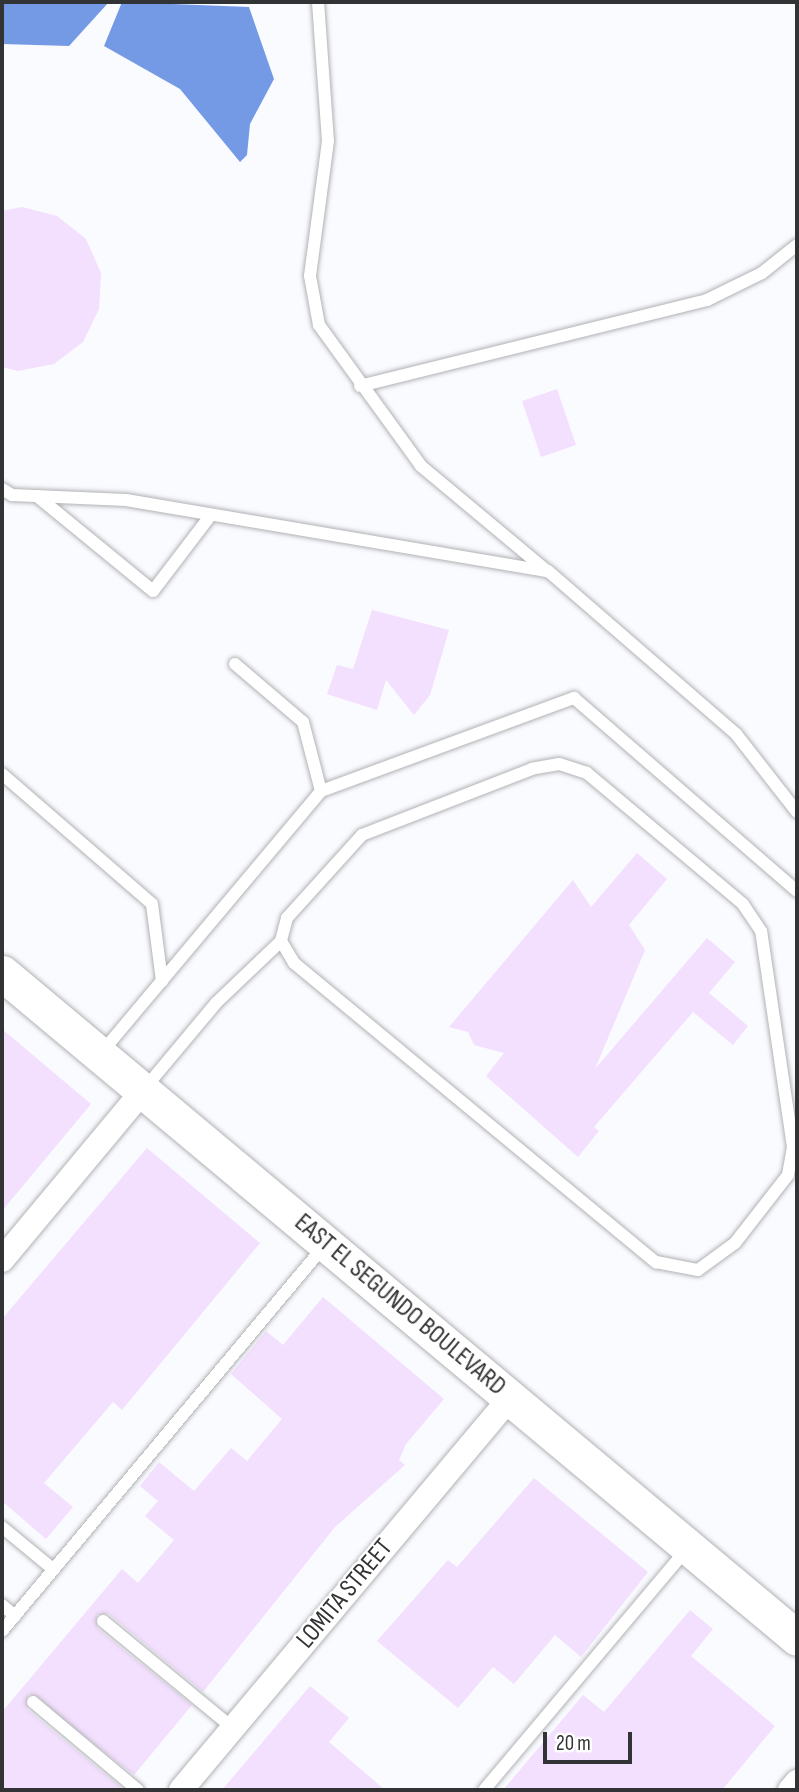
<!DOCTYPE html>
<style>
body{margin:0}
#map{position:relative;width:799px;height:1792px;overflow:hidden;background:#fafbff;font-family:"Sofia Sans Condensed",sans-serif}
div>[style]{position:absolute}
.water>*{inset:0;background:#759ae5}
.building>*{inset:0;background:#f3dffe}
.roads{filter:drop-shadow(0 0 2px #b1b2b5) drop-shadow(0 0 2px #b1b2b5)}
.service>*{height:12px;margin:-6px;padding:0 6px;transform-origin:6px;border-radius:6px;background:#fff}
.minor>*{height:24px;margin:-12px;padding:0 12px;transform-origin:12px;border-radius:12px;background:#fff}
.secondary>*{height:35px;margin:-17.5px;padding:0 17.5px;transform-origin:17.5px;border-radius:17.5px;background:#fff}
span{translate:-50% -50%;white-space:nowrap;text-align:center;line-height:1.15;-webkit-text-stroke:5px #fff;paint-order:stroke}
.street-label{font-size:26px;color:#323334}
.frame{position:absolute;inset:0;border:4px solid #323334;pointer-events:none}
.scale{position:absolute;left:543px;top:1732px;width:89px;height:32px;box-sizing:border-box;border:4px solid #323334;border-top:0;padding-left:9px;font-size:21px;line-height:24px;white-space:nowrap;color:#323334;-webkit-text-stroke:5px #fff;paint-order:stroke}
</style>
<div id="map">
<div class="water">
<i style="clip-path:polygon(2px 2px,109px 2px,69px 46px,2px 44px)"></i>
<i style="clip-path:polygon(122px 2px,249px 7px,274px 79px,250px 124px,247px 155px,240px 162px,180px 89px,104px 46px)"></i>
</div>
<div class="building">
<i style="clip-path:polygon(22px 207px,57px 216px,86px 239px,101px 273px,99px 309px,83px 342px,54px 364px,18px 371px,2px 367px,2px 211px)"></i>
<i style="clip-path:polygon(557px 389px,576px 445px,541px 457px,522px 401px)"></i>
<i style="clip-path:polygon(372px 610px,449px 630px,430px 695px,414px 715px,386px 680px,377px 710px,327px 694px,337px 665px,353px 669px)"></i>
<i style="clip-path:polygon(637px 853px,667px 879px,629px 925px,645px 950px,595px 1069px,707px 938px,735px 962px,709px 993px,748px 1026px,733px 1045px,693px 1012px,594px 1127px,599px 1131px,578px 1157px,486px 1076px,504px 1053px,474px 1045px,468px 1032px,449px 1027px,573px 880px,591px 907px)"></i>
<i style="clip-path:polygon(2px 1029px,91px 1104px,2px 1211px)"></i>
<i style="clip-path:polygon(147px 1148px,260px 1243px,122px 1410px,113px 1402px,44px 1483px,73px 1507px,46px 1539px,2px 1501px,2px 1319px)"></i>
<i style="clip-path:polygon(323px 1297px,444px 1399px,406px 1444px,399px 1460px,405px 1465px,335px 1527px,203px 1692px,109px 1614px,97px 1615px,97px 1628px,192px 1705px,134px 1775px,29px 1694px,27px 1709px,122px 1788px,2px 1790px,2px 1712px,122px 1569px,138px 1583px,174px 1540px,145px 1516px,158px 1501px,140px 1486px,159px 1462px,194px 1491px,231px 1448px,247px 1461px,282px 1419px,231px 1374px,266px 1331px,283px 1345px)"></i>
<i style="clip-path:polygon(534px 1478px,648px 1572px,581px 1657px,555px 1635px,514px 1684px,493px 1667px,458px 1708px,377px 1641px,448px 1560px,457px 1567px)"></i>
<i style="clip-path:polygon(690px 1610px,713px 1629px,691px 1656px,775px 1726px,722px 1790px,503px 1790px,583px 1695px,604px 1712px)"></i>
<i style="clip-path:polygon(310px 1686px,349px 1718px,329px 1742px,385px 1790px,222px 1790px)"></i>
</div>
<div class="roads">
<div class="service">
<i style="left:318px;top:2px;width:139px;rotate:85.9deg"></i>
<i style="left:328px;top:141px;width:136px;rotate:97.6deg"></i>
<i style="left:310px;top:276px;width:50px;rotate:79.6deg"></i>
<i style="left:319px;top:325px;width:174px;rotate:54.1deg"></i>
<i style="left:421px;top:466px;width:164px;rotate:39.8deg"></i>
<i style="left:360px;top:386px;width:357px;rotate:-13.9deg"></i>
<i style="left:707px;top:300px;width:61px;rotate:-26.1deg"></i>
<i style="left:762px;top:273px;width:45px;rotate:-38.7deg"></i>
<i style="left:2px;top:489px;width:12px;rotate:31deg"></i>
<i style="left:12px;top:495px;width:114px;rotate:2.5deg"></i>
<i style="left:126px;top:500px;width:428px;rotate:9.6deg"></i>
<i style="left:548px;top:571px;width:249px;rotate:40.9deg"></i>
<i style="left:736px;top:734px;width:99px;rotate:52deg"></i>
<i style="left:37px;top:496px;width:150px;rotate:39.3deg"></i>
<i style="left:153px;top:591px;width:96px;rotate:-52.7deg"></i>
<i style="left:235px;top:664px;width:89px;rotate:40.5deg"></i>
<i style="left:303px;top:722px;width:71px;rotate:75.4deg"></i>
<i style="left:2px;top:774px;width:198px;rotate:40.9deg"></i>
<i style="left:152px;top:904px;width:78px;rotate:82.6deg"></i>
<i style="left:102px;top:1052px;width:341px;rotate:-50deg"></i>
<i style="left:321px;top:791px;width:270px;rotate:-20.2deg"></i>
<i style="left:574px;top:698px;width:295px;rotate:40.9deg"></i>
<i style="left:145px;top:1088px;width:111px;rotate:-50.1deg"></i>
<i style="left:216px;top:1003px;width:90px;rotate:-43.6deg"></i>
<i style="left:281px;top:941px;width:26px;rotate:59deg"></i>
<i style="left:294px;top:963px;width:470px;rotate:39.6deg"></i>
<i style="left:656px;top:1262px;width:43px;rotate:10.8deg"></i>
<i style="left:698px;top:1270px;width:46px;rotate:-36.1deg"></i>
<i style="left:735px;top:1243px;width:86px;rotate:-52.1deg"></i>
<i style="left:788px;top:1175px;width:28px;rotate:-80deg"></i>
<i style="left:793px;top:1147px;width:218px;rotate:-98.4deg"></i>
<i style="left:761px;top:931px;width:32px;rotate:-124deg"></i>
<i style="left:743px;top:904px;width:204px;rotate:-140deg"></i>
<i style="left:587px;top:773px;width:29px;rotate:-162deg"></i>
<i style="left:559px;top:764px;width:27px;rotate:170deg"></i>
<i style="left:532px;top:769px;width:182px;rotate:158.8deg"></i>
<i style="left:362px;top:835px;width:112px;rotate:132.1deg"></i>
<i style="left:287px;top:918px;width:24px;rotate:105deg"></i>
<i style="left:2px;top:1527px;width:67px;rotate:39.6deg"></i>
<i style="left:2px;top:1605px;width:17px;rotate:40deg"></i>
<i style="left:103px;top:1621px;width:168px;rotate:39.5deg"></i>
<i style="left:2px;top:1631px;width:503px;rotate:-50.08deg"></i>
<i style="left:33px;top:1702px;width:137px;rotate:40deg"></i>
<i style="left:484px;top:1790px;width:314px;rotate:-49.9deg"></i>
</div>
<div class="minor">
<i style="left:2px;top:1260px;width:220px;rotate:-50.2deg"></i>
<i style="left:181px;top:1790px;width:512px;rotate:-49.99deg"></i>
<i style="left:790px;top:1790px;width:11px;rotate:-49deg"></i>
</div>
<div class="secondary">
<i style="left:2px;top:973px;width:1036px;rotate:39.91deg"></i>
</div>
</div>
<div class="street-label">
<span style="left:400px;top:1305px;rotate:40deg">EAST EL SEGUNDO BOULEVARD</span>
<span style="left:345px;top:1594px;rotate:-50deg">LOMITA STREET</span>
</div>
<div class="frame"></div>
<div class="scale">20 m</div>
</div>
